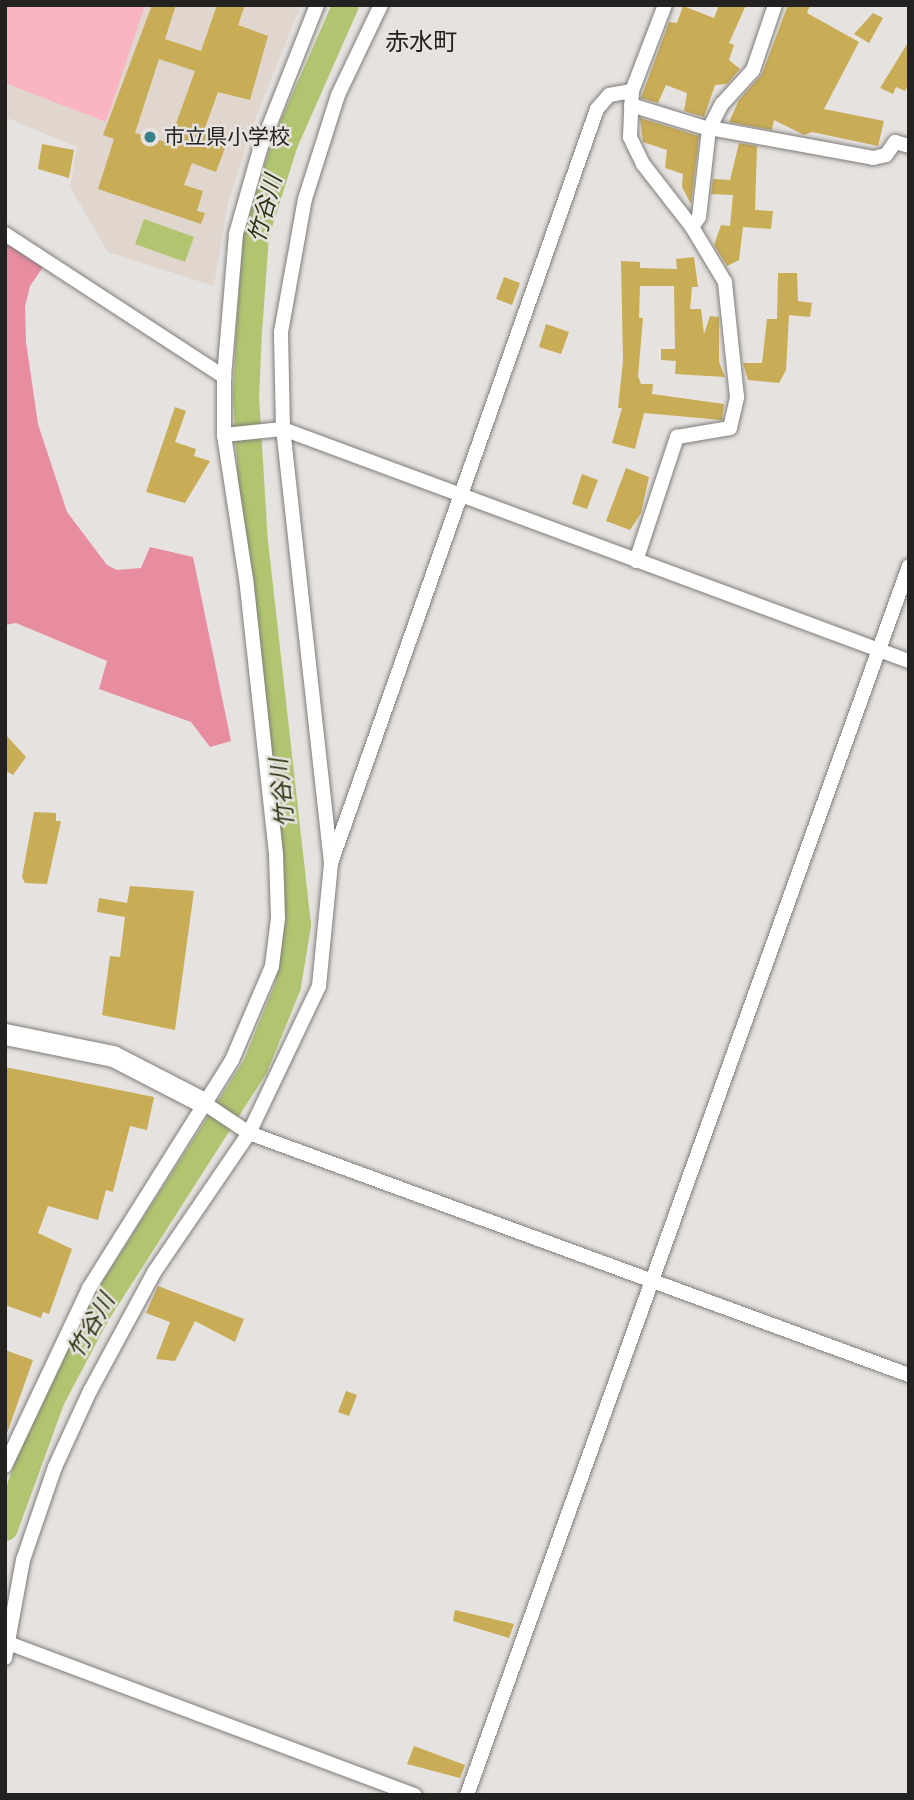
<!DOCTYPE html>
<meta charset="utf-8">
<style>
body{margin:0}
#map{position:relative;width:914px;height:1800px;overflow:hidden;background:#e6e2df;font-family:Signika,"Noto Sans JP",sans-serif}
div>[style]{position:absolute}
.built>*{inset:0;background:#e0d6cd}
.green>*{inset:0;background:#fbb5c2}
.forest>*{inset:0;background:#e88da0}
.water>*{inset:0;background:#b1c571}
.river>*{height:26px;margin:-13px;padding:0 13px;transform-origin:13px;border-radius:13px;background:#b1c571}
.building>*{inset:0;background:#c9ac56}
.roads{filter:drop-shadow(0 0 2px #7f7c79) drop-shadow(0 0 2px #7f7c79)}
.street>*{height:14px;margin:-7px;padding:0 7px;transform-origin:7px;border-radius:7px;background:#fff}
.secondary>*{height:21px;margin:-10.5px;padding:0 10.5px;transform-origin:10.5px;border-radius:10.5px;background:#fff}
.dots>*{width:19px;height:19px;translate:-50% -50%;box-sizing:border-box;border:4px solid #e6e2df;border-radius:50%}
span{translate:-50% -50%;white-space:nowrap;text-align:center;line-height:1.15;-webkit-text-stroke:5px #e6e2df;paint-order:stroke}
.poi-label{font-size:21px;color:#232221}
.left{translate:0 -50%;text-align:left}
.water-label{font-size:23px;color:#2b330f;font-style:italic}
.quarter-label{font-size:24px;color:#232221}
.frame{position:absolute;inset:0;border:7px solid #232221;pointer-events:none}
</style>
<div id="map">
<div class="built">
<i style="clip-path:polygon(5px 5px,301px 5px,252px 127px,227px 207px,214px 286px,108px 252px,70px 187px,77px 147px,5px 117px)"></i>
</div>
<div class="green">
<i style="clip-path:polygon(5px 5px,145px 5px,106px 122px,5px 83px)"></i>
</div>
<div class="forest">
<i style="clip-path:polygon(5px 241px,43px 267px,30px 286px,25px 307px,26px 342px,38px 424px,67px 512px,107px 565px,117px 570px,141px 568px,150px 547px,193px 557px,231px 741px,210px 747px,191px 722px,99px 689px,107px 661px,16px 623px,5px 625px)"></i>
</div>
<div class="water">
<i style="clip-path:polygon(144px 219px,194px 237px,185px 262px,135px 244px)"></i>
</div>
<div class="river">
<i style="left:5px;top:1528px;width:137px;rotate:-70deg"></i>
<i style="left:52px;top:1399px;width:96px;rotate:-62.1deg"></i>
<i style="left:97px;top:1314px;width:293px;rotate:-57.4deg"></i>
<i style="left:255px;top:1067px;width:87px;rotate:-67.8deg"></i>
<i style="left:288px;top:986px;width:62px;rotate:-80.7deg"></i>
<i style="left:298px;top:925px;width:383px;rotate:-96.4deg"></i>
<i style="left:255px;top:544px;width:147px;rotate:-93.5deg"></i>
<i style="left:246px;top:397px;width:65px;rotate:-87.4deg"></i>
<i style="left:249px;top:332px;width:97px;rotate:-85.9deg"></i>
<i style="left:256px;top:235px;width:96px;rotate:-72.5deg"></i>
<i style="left:285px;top:143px;width:151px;rotate:-66.2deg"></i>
</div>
<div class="building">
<i style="clip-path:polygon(evenodd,152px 5px,176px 5px,165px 39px,201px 51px,217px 5px,245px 5px,238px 25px,268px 36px,250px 100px,218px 92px,205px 128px,229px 137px,216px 172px,192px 163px,184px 185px,203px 191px,197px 211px,205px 213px,201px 224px,98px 189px,114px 139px,103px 135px,152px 5px,159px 59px,195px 71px,169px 143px,135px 133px,159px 59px)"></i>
<i style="clip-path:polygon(719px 5px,746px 5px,729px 43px,734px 45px,729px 60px,740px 69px,727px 84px,715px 85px,704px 117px,684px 111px,687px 93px,666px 85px,658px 103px,641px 98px,669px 22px,677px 23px,683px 6px,714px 18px)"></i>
<i style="clip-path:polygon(788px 5px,810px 5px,807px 13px,859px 42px,824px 109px,884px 121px,878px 146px,812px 132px,804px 135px,774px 120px,772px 130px,729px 122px,739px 100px,762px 74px)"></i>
<i style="clip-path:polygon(873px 13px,883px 18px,869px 43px,854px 34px)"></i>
<i style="clip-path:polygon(909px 41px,909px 84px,905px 91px,896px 87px,893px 94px,880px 88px)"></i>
<i style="clip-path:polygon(640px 118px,699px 136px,691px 204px,682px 187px,683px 174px,665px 168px,667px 150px,643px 142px)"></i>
<i style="clip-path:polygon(739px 143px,757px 146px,755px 210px,773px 211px,771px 229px,743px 227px,739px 260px,727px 266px,714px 245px,721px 225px,730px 226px,733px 195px,711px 194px,713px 179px,730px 180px)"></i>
<i style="clip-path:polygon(42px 144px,74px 150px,69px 178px,38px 169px)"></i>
<i style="clip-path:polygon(694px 257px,698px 287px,692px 287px,690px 309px,701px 309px,704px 334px,710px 316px,719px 317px,719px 362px,725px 377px,675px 374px,676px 361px,661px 360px,661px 349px,675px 349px,674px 286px,640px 286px,639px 318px,643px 318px,638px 376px,641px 384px,653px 384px,652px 394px,724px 404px,722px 420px,644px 413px,635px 449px,612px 443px,622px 408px,618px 408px,623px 361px,621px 261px,640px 262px,640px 268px,677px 269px,676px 259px)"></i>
<i style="clip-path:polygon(778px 273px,797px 273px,798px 301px,812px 303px,810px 317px,789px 315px,786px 370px,779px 383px,748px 380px,743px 363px,762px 363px,767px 319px,777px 319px)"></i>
<i style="clip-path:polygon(504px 277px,520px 283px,512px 305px,496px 299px)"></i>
<i style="clip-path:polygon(546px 324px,569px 332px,561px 354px,539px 347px)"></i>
<i style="clip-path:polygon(175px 407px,186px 411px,175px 442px,196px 449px,194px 456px,210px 461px,185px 503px,146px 492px)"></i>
<i style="clip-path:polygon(626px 468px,649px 477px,641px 513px,630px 530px,606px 521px)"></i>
<i style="clip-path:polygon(582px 474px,598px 480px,587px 509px,572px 504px)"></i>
<i style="clip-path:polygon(5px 734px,26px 757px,13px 775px,5px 770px)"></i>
<i style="clip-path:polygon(34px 812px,56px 813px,56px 821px,61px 821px,47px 884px,25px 883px,22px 877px)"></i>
<i style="clip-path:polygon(130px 886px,194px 891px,175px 1030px,102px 1015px,110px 956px,120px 957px,125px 917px,97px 912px,99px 898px,127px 903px)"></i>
<i style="clip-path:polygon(5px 1067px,154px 1097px,147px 1130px,130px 1126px,113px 1192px,106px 1190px,98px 1220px,48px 1206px,38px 1233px,72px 1249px,49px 1314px,43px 1312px,41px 1318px,5px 1305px)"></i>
<i style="clip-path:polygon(158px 1286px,244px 1319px,235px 1342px,195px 1321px,175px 1361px,156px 1359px,170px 1322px,146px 1313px)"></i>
<i style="clip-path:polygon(5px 1350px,33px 1360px,7px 1433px,5px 1433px)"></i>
<i style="clip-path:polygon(346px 1391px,357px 1395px,349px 1416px,338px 1412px)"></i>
<i style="clip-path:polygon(455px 1610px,514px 1624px,509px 1638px,453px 1621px)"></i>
<i style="clip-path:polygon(414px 1746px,465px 1765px,460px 1778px,407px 1764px)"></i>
</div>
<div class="roads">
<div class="street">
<i style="left:631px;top:105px;width:82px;rotate:17.1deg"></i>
<i style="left:710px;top:128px;width:166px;rotate:10.4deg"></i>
<i style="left:873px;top:158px;width:13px;rotate:-13deg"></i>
<i style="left:886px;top:155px;width:16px;rotate:-55deg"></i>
<i style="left:895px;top:142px;width:15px;rotate:16deg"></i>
<i style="left:692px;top:227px;width:12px;rotate:-55deg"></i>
<i style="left:699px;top:217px;width:89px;rotate:-83.5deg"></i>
<i style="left:709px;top:129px;width:28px;rotate:-63deg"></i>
<i style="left:722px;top:104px;width:46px;rotate:-47.6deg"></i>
<i style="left:753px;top:70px;width:69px;rotate:-71.3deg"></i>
<i style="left:5px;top:234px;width:262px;rotate:33.1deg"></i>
<i style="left:224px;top:435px;width:59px;rotate:-5.8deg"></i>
<i style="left:283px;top:429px;width:668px;rotate:20.34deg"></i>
<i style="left:636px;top:561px;width:131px;rotate:-71.7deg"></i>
<i style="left:677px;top:437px;width:54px;rotate:-9.6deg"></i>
<i style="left:730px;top:428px;width:32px;rotate:-77deg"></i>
<i style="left:737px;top:397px;width:116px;rotate:-96deg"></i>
<i style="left:725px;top:282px;width:64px;rotate:-121deg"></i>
<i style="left:692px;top:227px;width:80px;rotate:-127.9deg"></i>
<i style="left:643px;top:164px;width:30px;rotate:-116deg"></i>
<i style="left:630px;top:137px;width:46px;rotate:-87.5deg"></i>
<i style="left:632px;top:91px;width:92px;rotate:-69deg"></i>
<i style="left:332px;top:860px;width:796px;rotate:-70.56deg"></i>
<i style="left:597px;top:109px;width:18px;rotate:-49deg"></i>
<i style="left:609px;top:95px;width:23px;rotate:-10deg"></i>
<i style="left:204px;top:1103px;width:54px;rotate:33.7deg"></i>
<i style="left:249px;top:1133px;width:703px;rotate:20.14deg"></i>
<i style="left:5px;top:1466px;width:197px;rotate:-64.7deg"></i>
<i style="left:89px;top:1288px;width:269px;rotate:-57.9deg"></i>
<i style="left:232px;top:1060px;width:102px;rotate:-66.9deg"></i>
<i style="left:272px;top:966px;width:48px;rotate:-82.9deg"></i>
<i style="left:278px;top:918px;width:64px;rotate:-91.8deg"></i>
<i style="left:276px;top:854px;width:277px;rotate:-96.2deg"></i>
<i style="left:246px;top:579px;width:146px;rotate:-98.7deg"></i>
<i style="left:224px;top:435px;width:58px;rotate:-90deg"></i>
<i style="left:224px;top:377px;width:144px;rotate:-85.2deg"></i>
<i style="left:236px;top:234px;width:88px;rotate:-74.2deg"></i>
<i style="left:260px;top:149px;width:155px;rotate:-68.4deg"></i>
<i style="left:8px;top:1643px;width:434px;rotate:20.5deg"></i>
<i style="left:5px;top:1658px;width:100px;rotate:-79.6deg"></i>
<i style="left:23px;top:1560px;width:98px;rotate:-71deg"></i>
<i style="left:55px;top:1467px;width:84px;rotate:-65.3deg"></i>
<i style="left:90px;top:1391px;width:136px;rotate:-61.6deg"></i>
<i style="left:155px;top:1271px;width:167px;rotate:-55.7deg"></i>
<i style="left:249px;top:1133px;width:163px;rotate:-64.5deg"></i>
<i style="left:319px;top:986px;width:124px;rotate:-84.4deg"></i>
<i style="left:331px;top:863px;width:437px;rotate:-96.3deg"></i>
<i style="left:283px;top:429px;width:97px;rotate:-91.2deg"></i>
<i style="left:281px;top:332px;width:135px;rotate:-79.8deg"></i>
<i style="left:305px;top:199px;width:109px;rotate:-72.4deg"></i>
<i style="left:338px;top:95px;width:100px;rotate:-64.5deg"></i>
<i style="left:467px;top:1795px;width:1306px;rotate:-70.22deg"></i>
</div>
<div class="secondary">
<i style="left:5px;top:1034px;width:110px;rotate:11.5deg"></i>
<i style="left:113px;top:1056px;width:102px;rotate:27.3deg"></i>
</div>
</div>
<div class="dots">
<i style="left:150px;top:137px;background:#388087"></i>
</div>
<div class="poi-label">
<span class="left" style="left:164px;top:137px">市立県小学校</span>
</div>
<div class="water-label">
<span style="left:266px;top:209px;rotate:-75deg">竹谷川</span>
<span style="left:283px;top:793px;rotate:-96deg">竹谷川</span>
<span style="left:92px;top:1326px;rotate:-60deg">竹谷川</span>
</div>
<div class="quarter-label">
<span style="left:421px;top:43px">赤水町</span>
</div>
<div class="frame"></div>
</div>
